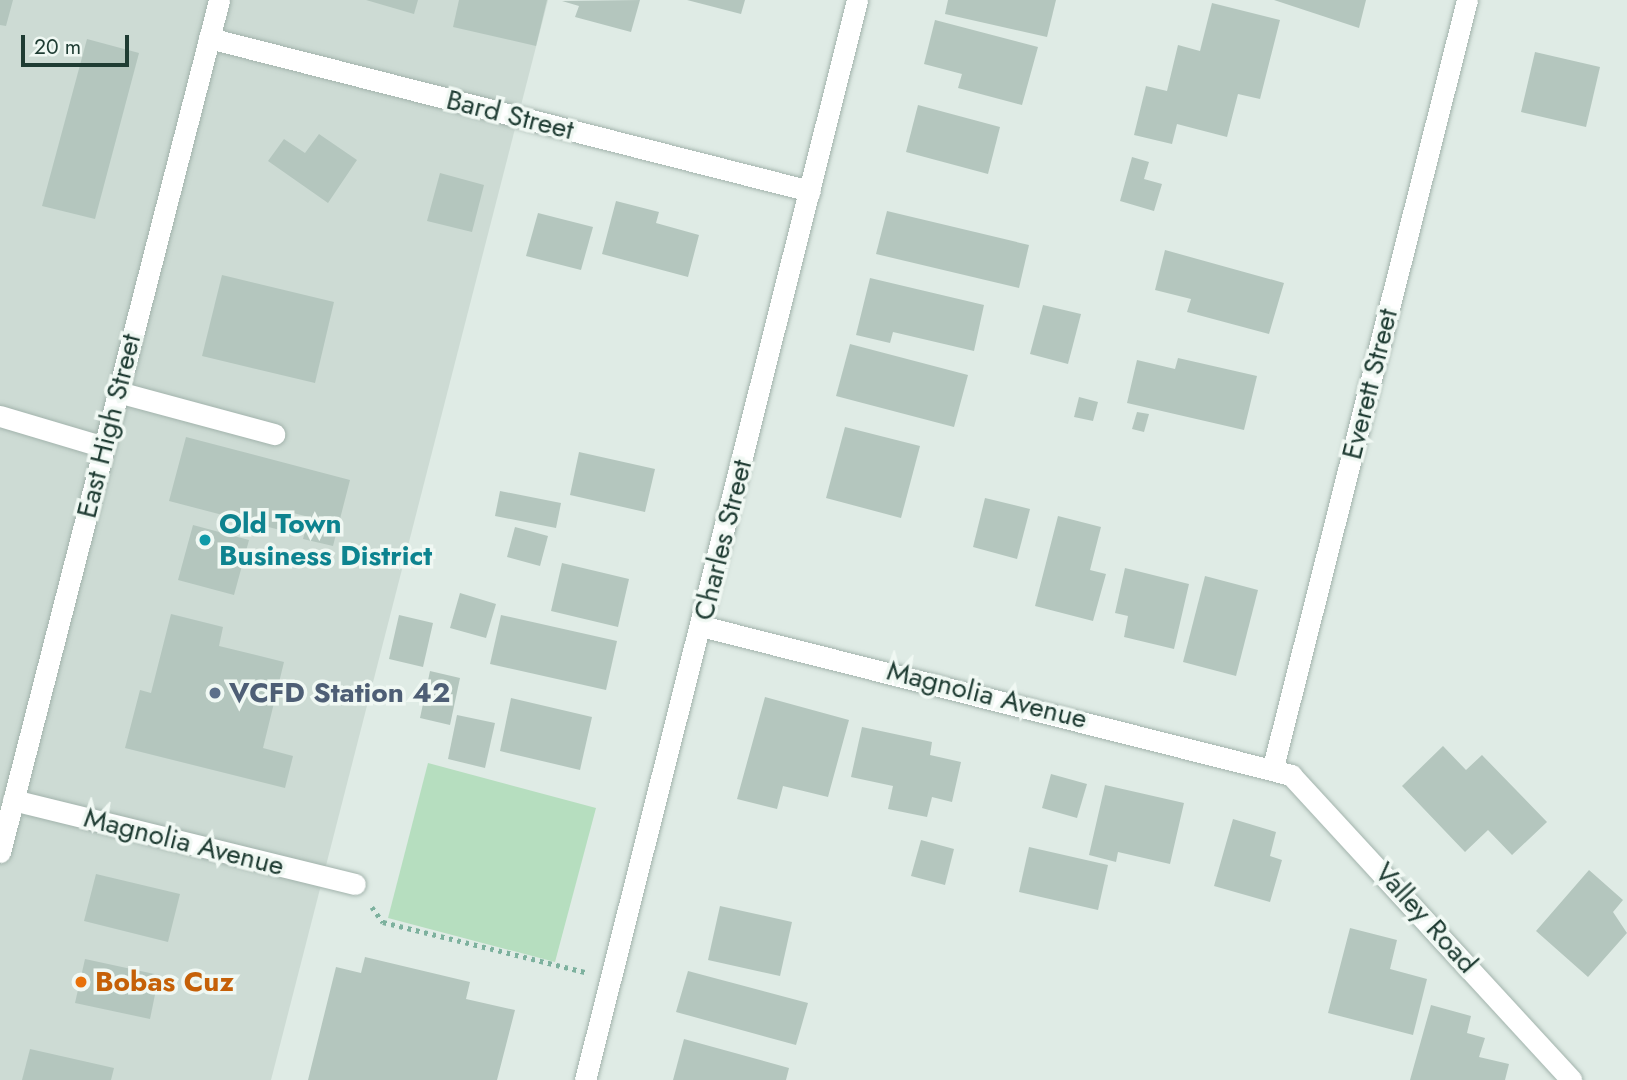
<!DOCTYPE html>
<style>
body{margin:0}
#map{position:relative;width:1627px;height:1080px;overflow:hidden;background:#dfebe5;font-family:Jost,sans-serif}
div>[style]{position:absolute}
.built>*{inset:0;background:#cddbd4}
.green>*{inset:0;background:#b6debf}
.building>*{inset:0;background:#b4c6be}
.path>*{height:4.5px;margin-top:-2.25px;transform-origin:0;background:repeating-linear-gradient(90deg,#7db19e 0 3.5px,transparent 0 8.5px)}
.roads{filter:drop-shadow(0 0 2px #a2b3ac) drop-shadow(0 0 2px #a2b3ac)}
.lane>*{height:21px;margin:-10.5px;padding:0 10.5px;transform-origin:10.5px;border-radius:10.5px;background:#fff}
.street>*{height:21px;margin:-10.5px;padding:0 10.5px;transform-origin:10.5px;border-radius:10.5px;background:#fff}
.secondary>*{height:21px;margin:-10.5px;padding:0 10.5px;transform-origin:10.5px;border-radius:10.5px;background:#fff}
.dots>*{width:19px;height:19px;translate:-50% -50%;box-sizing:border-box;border:4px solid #f0f8f3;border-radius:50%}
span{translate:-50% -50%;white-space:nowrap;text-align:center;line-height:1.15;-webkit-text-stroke:7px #f0f8f3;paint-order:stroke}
.street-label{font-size:28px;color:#1f3c33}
.culture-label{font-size:28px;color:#0d838f;font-weight:700}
.left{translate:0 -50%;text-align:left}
.service-label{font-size:28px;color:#4e5e75;font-weight:700}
.food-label{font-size:28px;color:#c56008;font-weight:700}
.scale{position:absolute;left:21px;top:35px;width:108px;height:32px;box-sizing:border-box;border:4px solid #1f3c33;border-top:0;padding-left:9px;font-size:21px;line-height:24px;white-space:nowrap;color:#1f3c33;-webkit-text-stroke:5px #f0f8f3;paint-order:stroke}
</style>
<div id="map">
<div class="built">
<i style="clip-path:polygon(0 0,548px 0,271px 1080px,0 1080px)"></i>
</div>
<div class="green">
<i style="clip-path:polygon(428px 763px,596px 808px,555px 962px,388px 918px)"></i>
</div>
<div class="building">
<i style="clip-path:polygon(0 0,13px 0,6px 26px,0 25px)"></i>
<i style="clip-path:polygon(366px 0,418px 0,414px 14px)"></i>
<i style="clip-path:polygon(459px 0,547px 0,536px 46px,453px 27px)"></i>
<i style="clip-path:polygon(640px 0,631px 32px,575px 17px,579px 6px,562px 1px)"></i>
<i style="clip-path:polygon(687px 0,745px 0,741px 14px)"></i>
<i style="clip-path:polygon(948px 0,1056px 0,1047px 37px,945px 14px)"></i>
<i style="clip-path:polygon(1274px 0,1366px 0,1359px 28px)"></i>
<i style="clip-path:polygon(1212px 3px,1280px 20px,1260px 99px,1238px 94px,1227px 137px,1177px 124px,1172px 144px,1134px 135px,1146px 86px,1167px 91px,1178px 45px,1200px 51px)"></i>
<i style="clip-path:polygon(935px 20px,1038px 47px,1022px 105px,958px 88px,962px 74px,924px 64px)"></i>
<i style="clip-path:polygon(87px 39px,139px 53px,95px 219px,42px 206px)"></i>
<i style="clip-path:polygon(1535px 52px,1600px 67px,1586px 127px,1521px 112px)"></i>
<i style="clip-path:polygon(918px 105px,1000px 127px,988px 174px,906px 152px)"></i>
<i style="clip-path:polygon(319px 134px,357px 160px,328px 203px,268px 161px,284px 139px,305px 153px)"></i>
<i style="clip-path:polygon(1132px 157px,1149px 162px,1144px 179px,1162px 184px,1154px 211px,1120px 201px)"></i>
<i style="clip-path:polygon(440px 173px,484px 185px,472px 232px,427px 221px)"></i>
<i style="clip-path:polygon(616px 201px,659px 212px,656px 223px,699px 235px,688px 277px,602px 254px)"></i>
<i style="clip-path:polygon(887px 211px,1029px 245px,1019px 288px,876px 254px)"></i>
<i style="clip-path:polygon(538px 213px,593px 227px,581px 270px,526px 256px)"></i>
<i style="clip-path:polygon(1165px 250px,1284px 283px,1269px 334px,1187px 312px,1191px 299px,1155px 290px)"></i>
<i style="clip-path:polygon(222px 275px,334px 302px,315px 383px,202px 356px)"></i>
<i style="clip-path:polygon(870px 278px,984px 305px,974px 351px,893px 332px,890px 343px,856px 335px)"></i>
<i style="clip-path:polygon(1043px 305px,1081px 314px,1068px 364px,1030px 354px)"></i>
<i style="clip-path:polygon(850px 344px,968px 375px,954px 427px,836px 396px)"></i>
<i style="clip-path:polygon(1178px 358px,1257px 376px,1244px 430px,1127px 403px,1137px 360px,1175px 369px)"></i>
<i style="clip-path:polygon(1079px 397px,1098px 402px,1093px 421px,1074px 417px)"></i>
<i style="clip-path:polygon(1137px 412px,1149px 414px,1144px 432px,1132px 429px)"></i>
<i style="clip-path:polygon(845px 427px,920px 446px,901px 518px,826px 498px)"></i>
<i style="clip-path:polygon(186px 437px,350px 480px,333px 546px,303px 539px,309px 517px,285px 511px,280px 530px,169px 501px)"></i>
<i style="clip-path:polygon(579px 452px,655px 469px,645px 512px,570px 495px)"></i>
<i style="clip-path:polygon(500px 491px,561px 503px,556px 528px,495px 516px)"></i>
<i style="clip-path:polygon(985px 498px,1030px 509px,1017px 559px,973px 547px)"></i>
<i style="clip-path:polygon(1058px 516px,1101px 527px,1090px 570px,1106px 574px,1093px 621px,1035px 606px)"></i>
<i style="clip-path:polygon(193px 525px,249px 540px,234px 595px,178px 580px)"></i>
<i style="clip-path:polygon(515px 527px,548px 536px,540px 566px,507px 557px)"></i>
<i style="clip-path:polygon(562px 563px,629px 579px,618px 627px,551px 611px)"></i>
<i style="clip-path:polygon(1125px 568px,1189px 584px,1174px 649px,1124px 637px,1128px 616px,1115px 613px)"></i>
<i style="clip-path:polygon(1205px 576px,1258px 590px,1236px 676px,1183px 662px)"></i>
<i style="clip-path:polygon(460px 593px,496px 604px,486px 638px,450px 628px)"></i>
<i style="clip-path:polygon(171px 614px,223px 627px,219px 646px,284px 662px,263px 748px,293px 756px,285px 788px,125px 748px,140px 690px,151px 693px)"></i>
<i style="clip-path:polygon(399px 615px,433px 623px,423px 667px,389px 659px)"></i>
<i style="clip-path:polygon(501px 615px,617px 641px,606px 690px,490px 664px)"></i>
<i style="clip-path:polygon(430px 671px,460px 678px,450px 725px,420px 718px)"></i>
<i style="clip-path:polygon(765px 697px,849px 720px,828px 797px,783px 786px,777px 809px,737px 799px)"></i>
<i style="clip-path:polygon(511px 698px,592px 717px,580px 770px,500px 751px)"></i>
<i style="clip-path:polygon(457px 715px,495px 723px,485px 768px,448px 759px)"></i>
<i style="clip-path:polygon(862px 727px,932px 742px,930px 755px,961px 762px,952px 802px,932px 797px,927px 817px,888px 809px,893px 786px,851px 777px)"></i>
<i style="clip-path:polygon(1443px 746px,1466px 770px,1482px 755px,1547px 822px,1512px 855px,1488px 830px,1465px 852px,1402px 786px)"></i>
<i style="clip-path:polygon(1051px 774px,1087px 784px,1077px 818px,1042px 808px)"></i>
<i style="clip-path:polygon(1105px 785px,1184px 803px,1170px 864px,1118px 852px,1116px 862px,1089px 855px)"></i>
<i style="clip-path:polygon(1233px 819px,1276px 832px,1270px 856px,1282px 860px,1270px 902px,1214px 886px)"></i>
<i style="clip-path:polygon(921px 840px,954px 849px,945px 885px,911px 876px)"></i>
<i style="clip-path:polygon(1029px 847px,1108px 865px,1098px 910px,1019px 892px)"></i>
<i style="clip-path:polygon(1589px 870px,1623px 900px,1613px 912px,1627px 933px,1588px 977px,1536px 931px)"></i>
<i style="clip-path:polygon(96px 874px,180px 894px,168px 942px,84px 921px)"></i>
<i style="clip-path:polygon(720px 906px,792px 922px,780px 976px,708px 960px)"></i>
<i style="clip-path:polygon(1350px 928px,1397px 940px,1390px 969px,1427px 979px,1413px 1035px,1328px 1013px)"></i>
<i style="clip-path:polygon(365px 957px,470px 982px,466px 999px,515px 1010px,497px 1080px,308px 1080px,336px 967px,361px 973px)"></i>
<i style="clip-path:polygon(85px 959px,159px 975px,150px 1019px,75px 1003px)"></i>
<i style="clip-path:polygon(688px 971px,808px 1003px,796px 1045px,676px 1012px)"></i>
<i style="clip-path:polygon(1431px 1005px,1471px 1016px,1467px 1033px,1485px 1038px,1479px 1057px,1509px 1064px,1505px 1080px,1410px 1080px)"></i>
<i style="clip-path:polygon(684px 1039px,789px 1068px,786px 1080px,673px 1080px)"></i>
<i style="clip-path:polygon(30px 1049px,114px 1068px,111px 1080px,22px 1080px)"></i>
</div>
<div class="path">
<i style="left:372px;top:907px;width:19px;rotate:54deg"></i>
<i style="left:383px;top:922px;width:208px;rotate:13.9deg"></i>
</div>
<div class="roads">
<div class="lane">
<i style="left:118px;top:392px;width:162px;rotate:15.1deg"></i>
<i style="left:0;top:416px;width:109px;rotate:16.6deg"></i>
</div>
<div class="street">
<i style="left:209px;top:38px;width:620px;rotate:14.28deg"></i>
<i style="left:701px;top:626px;width:609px;rotate:14.17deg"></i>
<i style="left:1291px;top:775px;width:414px;rotate:47.4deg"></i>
<i style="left:1273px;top:767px;width:791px;rotate:-75.81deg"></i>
<i style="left:13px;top:800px;width:352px;rotate:13.8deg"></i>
<i style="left:585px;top:1080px;width:1114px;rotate:-75.86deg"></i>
</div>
<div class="secondary">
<i style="left:0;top:852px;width:880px;rotate:-75.58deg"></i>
</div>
</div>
<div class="dots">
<i style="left:205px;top:540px;background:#0f9aa8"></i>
<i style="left:215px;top:693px;background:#5c6f8a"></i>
<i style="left:81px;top:982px;background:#e8710a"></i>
</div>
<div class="street-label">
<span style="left:510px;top:115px;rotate:14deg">Bard Street</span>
<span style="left:1370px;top:384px;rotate:-76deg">Everett Street</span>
<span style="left:109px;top:426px;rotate:-76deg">East High Street</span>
<span style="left:723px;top:540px;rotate:-76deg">Charles Street</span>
<span style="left:987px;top:695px;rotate:14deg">Magnolia Avenue</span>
<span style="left:184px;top:842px;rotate:14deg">Magnolia Avenue</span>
<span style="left:1426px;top:918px;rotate:48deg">Valley Road</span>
</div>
<div class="culture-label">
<span class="left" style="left:219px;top:540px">Old Town<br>Business District</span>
</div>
<div class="service-label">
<span class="left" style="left:229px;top:693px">VCFD Station 42</span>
</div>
<div class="food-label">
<span class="left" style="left:95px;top:982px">Bobas Cuz</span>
</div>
<div class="scale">20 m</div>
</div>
